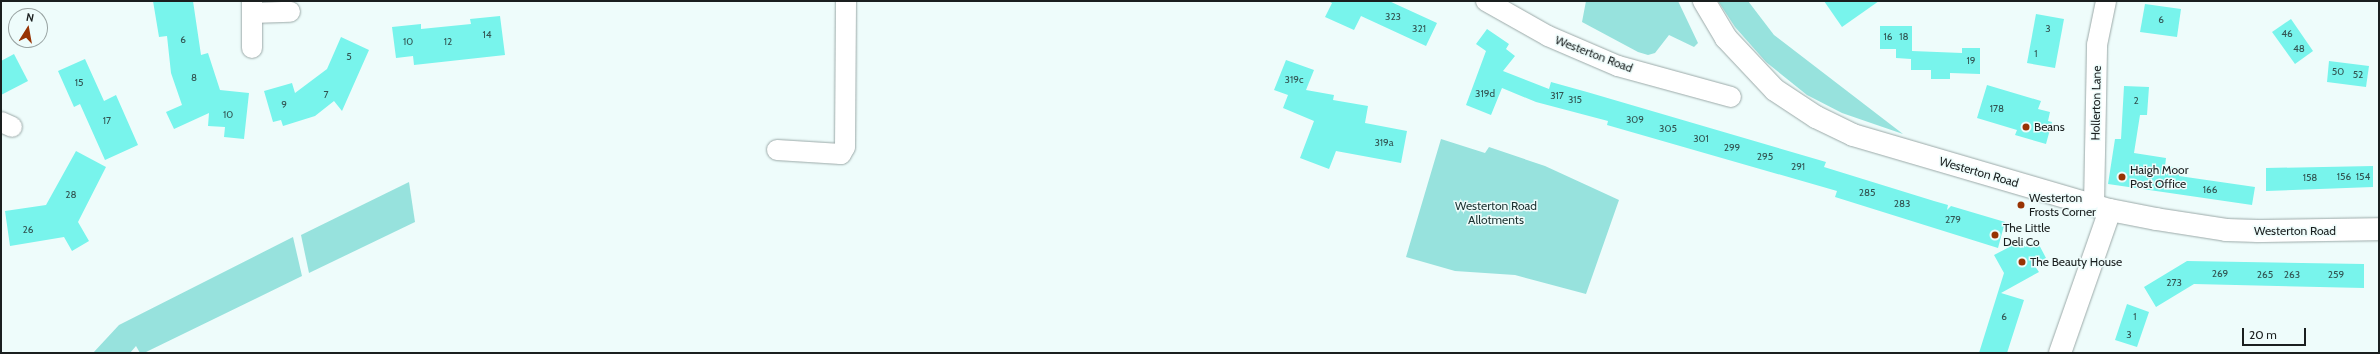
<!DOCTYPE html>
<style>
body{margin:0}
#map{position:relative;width:2380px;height:354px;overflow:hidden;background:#eefcfb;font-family:Cabin,sans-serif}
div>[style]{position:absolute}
.green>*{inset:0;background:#97e2dd}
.building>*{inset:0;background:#78f4ec}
.roads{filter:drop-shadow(0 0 1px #9ba9a8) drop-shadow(0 0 1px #9ba9a8)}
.street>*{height:20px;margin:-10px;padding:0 10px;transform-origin:10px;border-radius:10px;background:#fff}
.secondary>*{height:22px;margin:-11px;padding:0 11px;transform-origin:11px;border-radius:11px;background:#fff}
.dots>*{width:11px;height:11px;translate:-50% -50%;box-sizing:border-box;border:2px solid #eefcfb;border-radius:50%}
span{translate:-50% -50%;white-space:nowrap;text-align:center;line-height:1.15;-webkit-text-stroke:3px #eefcfb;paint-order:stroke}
.number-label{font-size:10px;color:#325452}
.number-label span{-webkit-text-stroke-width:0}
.street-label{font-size:12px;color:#1a1f1f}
.poi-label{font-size:12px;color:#1a1f1f}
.left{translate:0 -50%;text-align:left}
.park-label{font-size:12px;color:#1d3332}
.frame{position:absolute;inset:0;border:2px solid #1a1f1f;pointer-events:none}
.north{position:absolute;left:8px;top:8px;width:40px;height:40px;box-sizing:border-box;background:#eefcfb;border:1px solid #99a4a3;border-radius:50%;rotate:11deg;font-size:11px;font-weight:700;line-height:16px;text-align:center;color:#1a1f1f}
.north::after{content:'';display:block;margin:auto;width:14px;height:18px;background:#983303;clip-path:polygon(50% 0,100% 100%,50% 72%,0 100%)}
.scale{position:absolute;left:2242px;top:328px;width:64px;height:18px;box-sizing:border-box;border:2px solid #1a1f1f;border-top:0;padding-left:5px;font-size:12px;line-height:14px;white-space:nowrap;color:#1a1f1f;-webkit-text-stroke:3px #eefcfb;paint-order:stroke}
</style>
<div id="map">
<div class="green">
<i style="clip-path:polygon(1586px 1px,1678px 1px,1698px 43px,1694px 47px,1669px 35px,1655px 53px,1648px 55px,1638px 52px,1582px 22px)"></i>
<i style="clip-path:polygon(1718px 1px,1748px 1px,1774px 35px,1903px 134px,1842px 113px,1807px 95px,1766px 62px,1735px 27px)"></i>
<i style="clip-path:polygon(1441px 139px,1485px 153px,1489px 147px,1545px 166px,1619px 200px,1586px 294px,1515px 275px,1455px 271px,1406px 257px)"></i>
<i style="clip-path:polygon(409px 182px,415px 222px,309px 273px,301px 235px)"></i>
<i style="clip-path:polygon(293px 237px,302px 276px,144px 353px,140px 353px,136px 346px,130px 353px,93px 353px,119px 325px)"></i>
</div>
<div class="building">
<i style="clip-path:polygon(153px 1px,193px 1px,201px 55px,208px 53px,220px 90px,249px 93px,244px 139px,224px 137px,225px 127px,208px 126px,209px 113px,174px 129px,166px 112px,182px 105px,171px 73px,167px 36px,159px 37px)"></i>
<i style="clip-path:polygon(1328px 1px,1389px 1px,1437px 23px,1426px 46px,1361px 16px,1354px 30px,1325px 17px,1332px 3px)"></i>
<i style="clip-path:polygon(1824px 1px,1879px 1px,1842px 27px)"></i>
<i style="clip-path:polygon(2145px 4px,2181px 9px,2177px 37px,2140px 32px)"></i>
<i style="clip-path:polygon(2036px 14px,2064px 19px,2055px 68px,2027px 63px)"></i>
<i style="clip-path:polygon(500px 16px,505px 55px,414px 65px,413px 56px,396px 58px,392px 27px,421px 24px,421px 29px,471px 24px,470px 19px)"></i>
<i style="clip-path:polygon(2291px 19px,2313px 51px,2295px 64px,2272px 32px)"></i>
<i style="clip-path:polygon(1880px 26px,1912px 26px,1912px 51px,1962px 53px,1962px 48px,1980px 48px,1980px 74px,1950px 73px,1950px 79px,1931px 79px,1931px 70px,1911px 70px,1911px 59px,1896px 58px,1896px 49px,1880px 49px)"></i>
<i style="clip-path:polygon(1487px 29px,1509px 44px,1506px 49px,1515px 56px,1503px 71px,1549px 89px,1551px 82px,1587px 92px,1826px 162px,1824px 167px,1934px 201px,1948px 205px,1947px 210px,1951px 206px,2005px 222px,1998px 248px,1835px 197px,1837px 191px,1607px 125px,1608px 121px,1536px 102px,1502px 88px,1491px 115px,1466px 105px,1486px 51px,1476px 44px)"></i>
<i style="clip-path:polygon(341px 37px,369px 50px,342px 111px,334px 101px,315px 116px,283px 126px,281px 120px,273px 122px,264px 91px,292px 83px,295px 93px,327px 69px)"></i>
<i style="clip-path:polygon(14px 54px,28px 81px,1px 95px,1px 61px)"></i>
<i style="clip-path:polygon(85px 59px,104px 101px,116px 95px,138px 145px,105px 160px,80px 104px,74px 107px,58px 71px)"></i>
<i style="clip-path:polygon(1286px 60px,1314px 70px,1306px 90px,1334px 95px,1333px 100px,1368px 106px,1365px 123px,1407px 131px,1401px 163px,1336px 151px,1329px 169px,1300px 158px,1314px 121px,1283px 108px,1288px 95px,1274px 90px)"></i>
<i style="clip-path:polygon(2329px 61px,2369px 66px,2366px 87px,2327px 82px)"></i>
<i style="clip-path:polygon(1987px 85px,2041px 101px,2038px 109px,2050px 112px,2048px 121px,2052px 122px,2046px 144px,2015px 135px,2017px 130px,1977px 118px)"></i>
<i style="clip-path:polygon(2124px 86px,2149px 87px,2147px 115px,2140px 115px,2134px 153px,2166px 158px,2165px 166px,2180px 168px,2179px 176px,2255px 187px,2252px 205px,2108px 184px,2115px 139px,2121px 139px)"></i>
<i style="clip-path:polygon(76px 151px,106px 167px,78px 222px,89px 241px,72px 251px,64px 237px,10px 246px,5px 211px,46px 205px)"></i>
<i style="clip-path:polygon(2373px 166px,2373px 187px,2266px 191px,2266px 168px)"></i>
<i style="clip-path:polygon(2021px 241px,2025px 247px,2037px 241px,2046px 258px,2034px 265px,2039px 272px,2001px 293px,2024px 300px,2007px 353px,1979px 353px,2004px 273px,1994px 255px)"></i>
<i style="clip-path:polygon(2187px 261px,2364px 264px,2364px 288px,2194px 284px,2156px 307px,2144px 287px)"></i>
<i style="clip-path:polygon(2127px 304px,2149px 312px,2137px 347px,2115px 340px)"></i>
</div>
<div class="roads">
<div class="street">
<i style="left:1486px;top:1px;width:71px;rotate:29.4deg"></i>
<i style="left:1548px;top:36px;width:76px;rotate:23.2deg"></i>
<i style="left:1618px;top:66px;width:117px;rotate:15.3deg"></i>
<i style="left:252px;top:13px;width:38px;rotate:-2deg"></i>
<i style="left:252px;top:48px;width:47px;rotate:-90deg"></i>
<i style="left:1px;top:122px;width:12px;rotate:24deg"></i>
<i style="left:777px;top:150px;width:64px;rotate:3.6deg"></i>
<i style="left:841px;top:154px;width:8px;rotate:-60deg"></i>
<i style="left:845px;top:147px;width:146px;rotate:-89.6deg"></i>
<i style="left:2094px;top:205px;width:160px;rotate:-88.9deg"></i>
<i style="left:2097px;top:45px;width:45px;rotate:-78.4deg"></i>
</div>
<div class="secondary">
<i style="left:1704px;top:1px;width:43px;rotate:59.3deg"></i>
<i style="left:1726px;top:38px;width:71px;rotate:46.7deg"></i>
<i style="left:1775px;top:90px;width:49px;rotate:33.4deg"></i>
<i style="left:1816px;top:117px;width:41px;rotate:25.9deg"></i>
<i style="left:1853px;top:135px;width:268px;rotate:16.3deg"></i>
<i style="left:2110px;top:210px;width:47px;rotate:11.1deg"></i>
<i style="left:2156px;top:219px;width:71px;rotate:8.9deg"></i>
<i style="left:2226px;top:230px;width:32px;rotate:2deg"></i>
<i style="left:2258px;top:231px;width:121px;rotate:-0.9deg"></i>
<i style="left:2060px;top:353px;width:151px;rotate:-70.7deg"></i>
</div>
</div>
<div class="dots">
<i style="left:2026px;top:127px;background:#983303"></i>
<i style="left:2122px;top:177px;background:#983303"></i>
<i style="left:2021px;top:205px;background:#983303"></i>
<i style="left:1995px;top:235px;background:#983303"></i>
<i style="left:2022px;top:262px;background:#983303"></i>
</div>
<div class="number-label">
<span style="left:1393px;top:17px">323</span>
<span style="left:2161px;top:20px">6</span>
<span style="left:1419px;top:29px">321</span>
<span style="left:2048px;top:29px">3</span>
<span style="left:2287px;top:34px">46</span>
<span style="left:487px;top:35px">14</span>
<span style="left:1888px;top:37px">16</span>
<span style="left:1904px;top:37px">18</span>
<span style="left:183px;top:40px">6</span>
<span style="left:408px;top:42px">10</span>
<span style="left:448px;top:42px">12</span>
<span style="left:2299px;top:49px">48</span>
<span style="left:2036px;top:54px">1</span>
<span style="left:349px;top:57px">5</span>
<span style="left:1971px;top:61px">19</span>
<span style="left:2338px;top:72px">50</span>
<span style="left:2358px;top:75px">52</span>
<span style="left:194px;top:78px">8</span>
<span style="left:1294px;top:80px">319c</span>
<span style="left:79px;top:83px">15</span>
<span style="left:1485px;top:94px">319d</span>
<span style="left:326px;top:95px">7</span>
<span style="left:1557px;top:96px">317</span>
<span style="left:1575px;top:100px">315</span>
<span style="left:2136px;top:101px">2</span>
<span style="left:284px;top:105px">9</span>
<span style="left:1997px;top:109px">178</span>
<span style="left:228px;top:115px">10</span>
<span style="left:1635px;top:120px">309</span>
<span style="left:107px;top:121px">17</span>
<span style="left:1668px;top:129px">305</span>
<span style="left:1701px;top:139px">301</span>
<span style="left:1384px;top:143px">319a</span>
<span style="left:1732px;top:148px">299</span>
<span style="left:1765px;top:157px">295</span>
<span style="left:1798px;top:167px">291</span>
<span style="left:2344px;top:177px">156</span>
<span style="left:2363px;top:177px">154</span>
<span style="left:2310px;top:178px">158</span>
<span style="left:2210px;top:190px">166</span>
<span style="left:1867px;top:193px">285</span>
<span style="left:71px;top:195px">28</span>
<span style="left:1902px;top:204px">283</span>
<span style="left:1953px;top:220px">279</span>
<span style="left:28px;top:230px">26</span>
<span style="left:2220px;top:274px">269</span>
<span style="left:2265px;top:275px">265</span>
<span style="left:2292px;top:275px">263</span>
<span style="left:2336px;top:275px">259</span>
<span style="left:2174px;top:283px">273</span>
<span style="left:2004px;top:317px">6</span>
<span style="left:2135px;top:317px">1</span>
<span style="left:2129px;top:335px">3</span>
</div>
<div class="street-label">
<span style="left:1594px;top:54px;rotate:21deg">Westerton Road</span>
<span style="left:2096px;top:103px;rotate:-89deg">Hollerton Lane</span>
<span style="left:1979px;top:172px;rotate:16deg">Westerton Road</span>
<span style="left:2295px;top:231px">Westerton Road</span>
</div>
<div class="poi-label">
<span class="left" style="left:2034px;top:127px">Beans</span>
<span class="left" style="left:2130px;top:177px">Haigh Moor<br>Post Office</span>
<span class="left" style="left:2029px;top:205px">Westerton<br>Frosts Corner</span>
<span class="left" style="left:2003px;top:235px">The Little<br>Deli Co</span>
<span class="left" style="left:2030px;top:262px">The Beauty House</span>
</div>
<div class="park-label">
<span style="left:1496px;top:213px">Westerton Road<br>Allotments</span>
</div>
<div class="frame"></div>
<div class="north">N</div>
<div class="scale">20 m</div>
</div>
